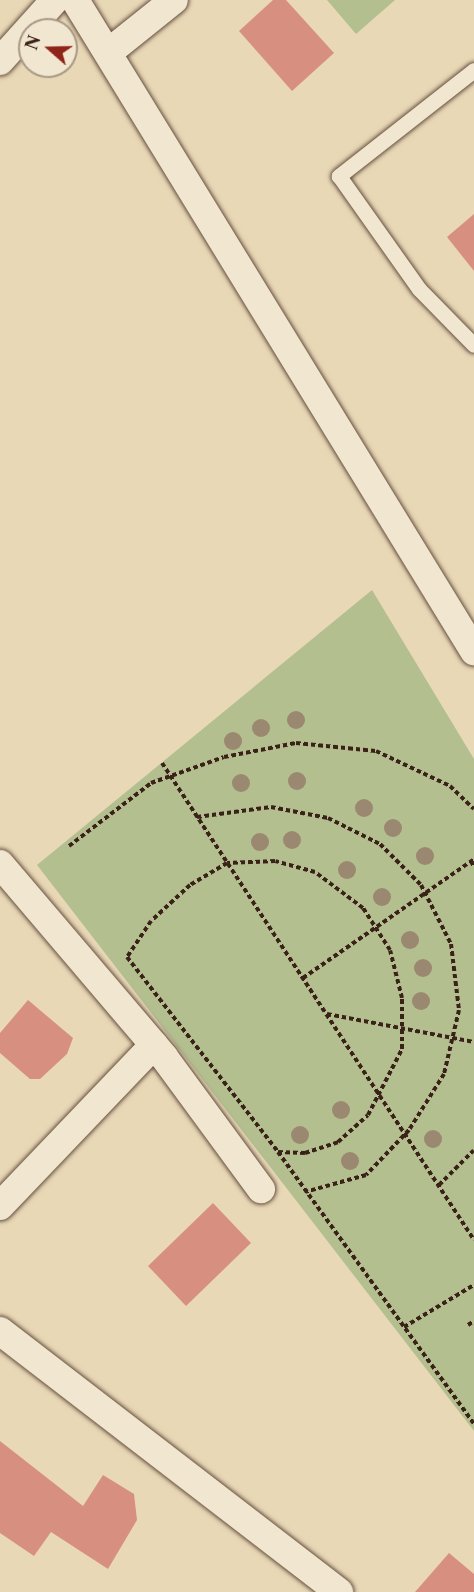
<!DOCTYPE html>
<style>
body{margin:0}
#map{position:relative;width:474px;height:1592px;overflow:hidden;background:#e9d8b6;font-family:"Libre Caslon Text",serif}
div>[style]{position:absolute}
.green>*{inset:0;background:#b4bf90}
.building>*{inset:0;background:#d7907f}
.path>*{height:4px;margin-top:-2px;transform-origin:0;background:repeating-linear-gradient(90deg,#3b2219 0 4.5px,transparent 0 7.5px)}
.roads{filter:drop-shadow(0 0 2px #665040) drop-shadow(0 0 2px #665040)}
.lane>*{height:15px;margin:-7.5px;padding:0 7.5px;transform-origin:7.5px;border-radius:7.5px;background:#f1e6d0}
.street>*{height:28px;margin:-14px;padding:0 14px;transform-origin:14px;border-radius:14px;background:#f1e6d0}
.trees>*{width:18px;height:18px;margin:-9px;border-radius:50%;background:#9a8970}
span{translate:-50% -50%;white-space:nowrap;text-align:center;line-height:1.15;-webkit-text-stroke:4.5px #f1e6d0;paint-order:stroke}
.north{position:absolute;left:18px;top:18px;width:60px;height:60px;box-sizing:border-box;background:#f1e6d0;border:2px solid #a89887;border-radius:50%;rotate:290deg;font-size:16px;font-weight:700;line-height:24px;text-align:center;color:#3b2219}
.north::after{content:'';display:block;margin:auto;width:21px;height:27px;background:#8f2418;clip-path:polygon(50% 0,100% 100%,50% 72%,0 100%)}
</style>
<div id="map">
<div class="green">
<i style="clip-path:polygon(327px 0,395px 0,356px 34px)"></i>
<i style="clip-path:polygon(372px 590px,474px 759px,474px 1431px,37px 865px)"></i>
</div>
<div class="building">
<i style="clip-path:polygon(273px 0,286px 0,334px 53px,292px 91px,239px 31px)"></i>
<i style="clip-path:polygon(474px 214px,474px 271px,447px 237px)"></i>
<i style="clip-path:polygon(28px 1000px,73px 1038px,67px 1054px,40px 1079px,30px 1079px,0 1053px,0 1033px)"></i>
<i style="clip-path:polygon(213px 1203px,251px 1243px,186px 1306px,148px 1266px)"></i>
<i style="clip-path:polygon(0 1441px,83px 1506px,103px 1475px,134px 1494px,137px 1520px,108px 1569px,51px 1532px,34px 1556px,0 1533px)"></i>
<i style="clip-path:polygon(449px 1553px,474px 1574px,474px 1592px,415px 1592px)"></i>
</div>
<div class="path">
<i style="left:162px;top:763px;width:570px;rotate:56.81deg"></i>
<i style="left:197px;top:817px;width:75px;rotate:-7.7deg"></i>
<i style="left:271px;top:807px;width:58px;rotate:10.9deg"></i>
<i style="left:328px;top:818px;width:58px;rotate:26.6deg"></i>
<i style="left:380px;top:844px;width:58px;rotate:45deg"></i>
<i style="left:421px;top:885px;width:66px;rotate:63deg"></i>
<i style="left:451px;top:944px;width:66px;rotate:83.1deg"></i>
<i style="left:459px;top:1010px;width:66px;rotate:103.2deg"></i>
<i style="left:444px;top:1074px;width:66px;rotate:122deg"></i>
<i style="left:409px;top:1130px;width:62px;rotate:133.7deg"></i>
<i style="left:366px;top:1175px;width:63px;rotate:164.4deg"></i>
<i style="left:69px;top:846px;width:103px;rotate:-37.5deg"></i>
<i style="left:151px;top:783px;width:77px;rotate:-19.6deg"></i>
<i style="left:224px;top:757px;width:73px;rotate:-11deg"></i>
<i style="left:296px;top:743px;width:80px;rotate:5.7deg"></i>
<i style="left:376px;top:751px;width:82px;rotate:25.3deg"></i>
<i style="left:450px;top:786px;width:33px;rotate:44deg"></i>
<i style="left:471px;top:861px;width:7px;rotate:63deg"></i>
<i style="left:303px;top:978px;width:208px;rotate:-34.8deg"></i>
<i style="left:327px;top:1014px;width:150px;rotate:10.8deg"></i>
<i style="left:278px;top:1152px;width:27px;rotate:2deg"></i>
<i style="left:305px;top:1153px;width:35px;rotate:-18deg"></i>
<i style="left:338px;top:1142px;width:40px;rotate:-42deg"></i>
<i style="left:368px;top:1115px;width:74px;rotate:-62.7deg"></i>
<i style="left:402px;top:1049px;width:51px;rotate:-90deg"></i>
<i style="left:402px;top:998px;width:49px;rotate:-104deg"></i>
<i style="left:390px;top:950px;width:50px;rotate:-122.7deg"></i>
<i style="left:363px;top:908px;width:60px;rotate:-143.1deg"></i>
<i style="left:315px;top:872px;width:41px;rotate:-164.6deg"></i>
<i style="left:275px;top:861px;width:48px;rotate:177.6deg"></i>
<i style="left:227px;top:863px;width:43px;rotate:149.3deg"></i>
<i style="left:190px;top:885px;width:53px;rotate:137.3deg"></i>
<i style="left:151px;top:921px;width:43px;rotate:123.7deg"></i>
<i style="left:127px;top:957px;width:247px;rotate:52.2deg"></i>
<i style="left:278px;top:1152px;width:335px;rotate:54.2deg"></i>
<i style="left:439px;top:1185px;width:49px;rotate:-45deg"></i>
<i style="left:468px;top:1325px;width:7px;rotate:-34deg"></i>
<i style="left:404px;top:1327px;width:82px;rotate:-31deg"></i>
</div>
<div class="roads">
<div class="lane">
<i style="left:474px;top:70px;width:172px;rotate:141.9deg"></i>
<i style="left:339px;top:176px;width:138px;rotate:54.7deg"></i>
<i style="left:419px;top:289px;width:78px;rotate:45.5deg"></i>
</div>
<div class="street">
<i style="left:75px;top:0;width:764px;rotate:58.5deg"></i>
<i style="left:109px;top:52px;width:83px;rotate:-38.7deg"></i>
<i style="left:0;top:61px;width:82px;rotate:-48deg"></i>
<i style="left:0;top:864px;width:253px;rotate:49.6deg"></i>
<i style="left:164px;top:1057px;width:164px;rotate:53.7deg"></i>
<i style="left:0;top:1206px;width:223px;rotate:-46.3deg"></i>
<i style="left:0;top:1331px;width:428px;rotate:37.6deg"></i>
</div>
</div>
<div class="trees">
<i style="left:296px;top:720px"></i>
<i style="left:261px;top:728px"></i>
<i style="left:233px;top:741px"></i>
<i style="left:297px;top:781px"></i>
<i style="left:241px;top:783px"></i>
<i style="left:364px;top:808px"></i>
<i style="left:393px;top:828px"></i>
<i style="left:292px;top:840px"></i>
<i style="left:260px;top:842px"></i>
<i style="left:425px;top:856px"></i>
<i style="left:347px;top:870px"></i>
<i style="left:382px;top:897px"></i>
<i style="left:410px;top:940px"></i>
<i style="left:423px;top:968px"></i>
<i style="left:421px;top:1001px"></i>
<i style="left:341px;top:1110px"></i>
<i style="left:300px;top:1135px"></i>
<i style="left:433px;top:1139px"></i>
<i style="left:350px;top:1161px"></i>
</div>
<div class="north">N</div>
</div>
